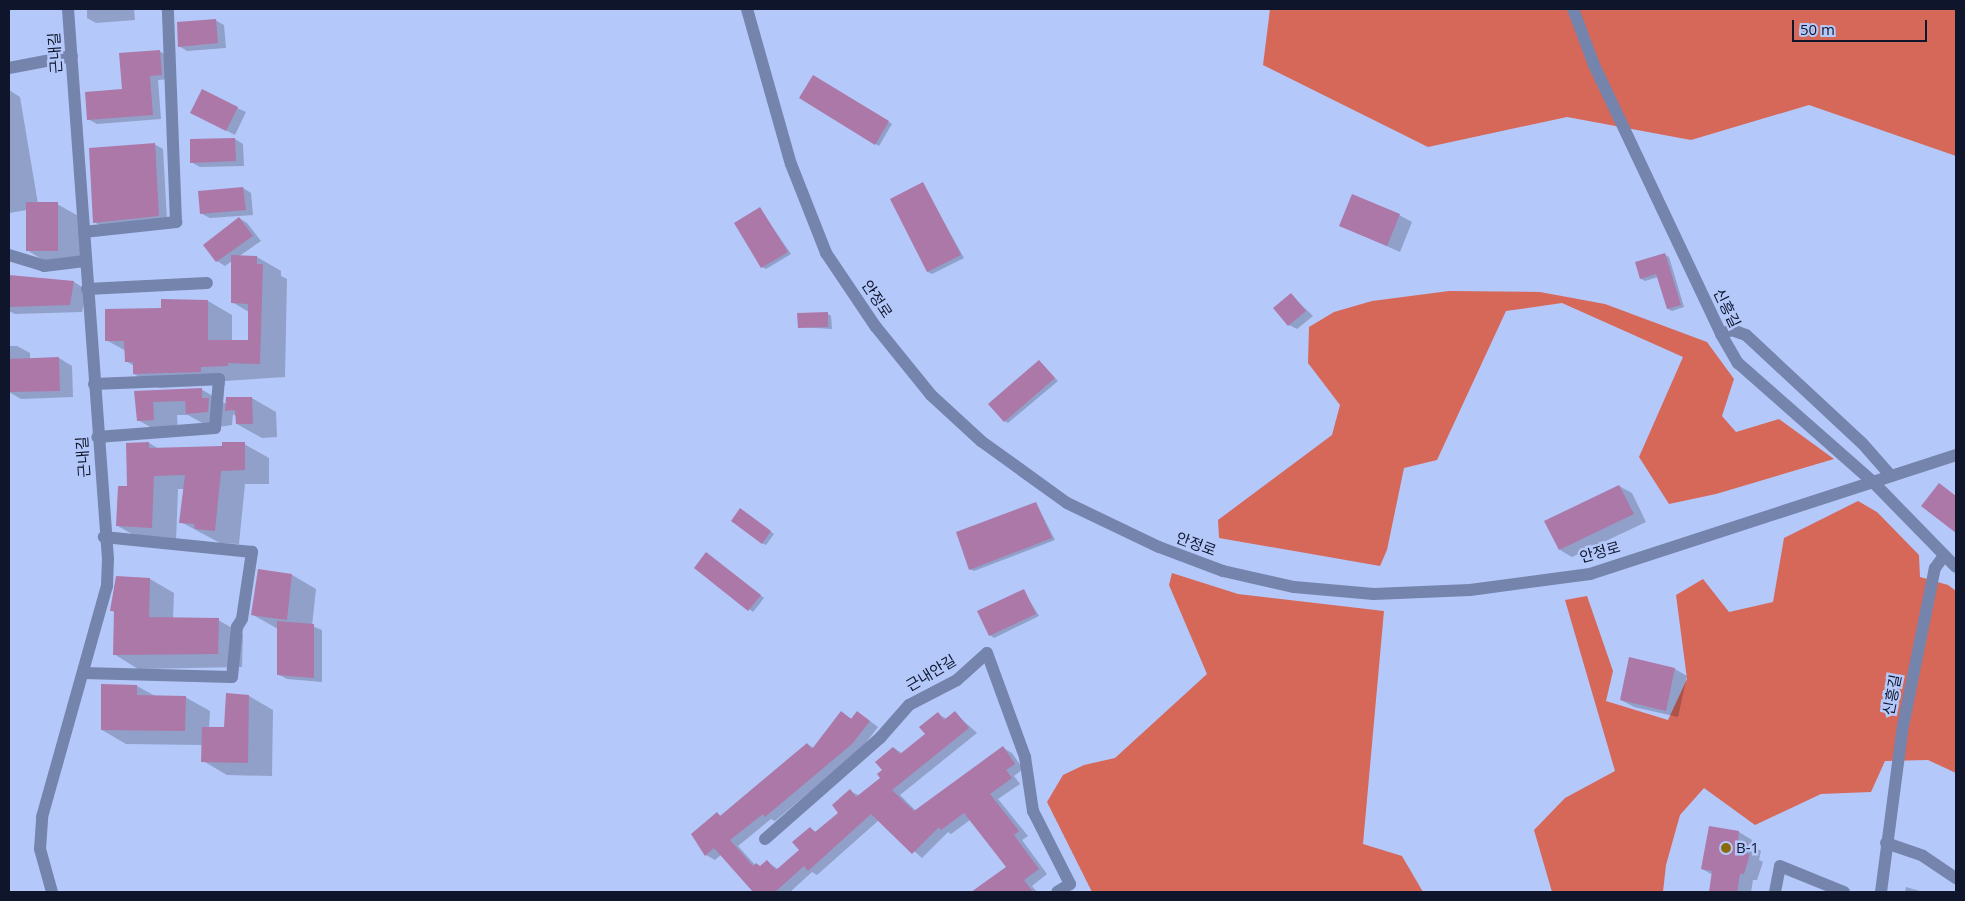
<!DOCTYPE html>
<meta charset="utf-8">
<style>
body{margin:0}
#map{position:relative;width:1965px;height:901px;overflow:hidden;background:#b5c8fa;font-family:"Open Sans","Noto Sans KR",sans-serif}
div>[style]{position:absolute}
.forest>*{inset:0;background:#d6685a}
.shadow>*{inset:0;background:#0003}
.building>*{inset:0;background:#ac78a8}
.minor>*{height:12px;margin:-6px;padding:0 6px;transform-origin:6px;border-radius:6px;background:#7584ac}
.tertiary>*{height:12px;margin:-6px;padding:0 6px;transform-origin:6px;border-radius:6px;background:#7584ac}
.dots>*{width:14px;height:14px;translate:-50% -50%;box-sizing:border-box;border:2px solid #b5c8fa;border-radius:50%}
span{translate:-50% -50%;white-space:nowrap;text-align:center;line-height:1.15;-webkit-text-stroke:5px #b5c8fa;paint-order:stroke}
.street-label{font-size:15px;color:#0f162c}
.poi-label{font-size:15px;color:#0f162c}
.left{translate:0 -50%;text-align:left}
.frame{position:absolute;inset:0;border:10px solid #0f162c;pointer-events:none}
.scale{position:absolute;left:1792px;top:20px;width:135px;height:22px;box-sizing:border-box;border:2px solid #0f162c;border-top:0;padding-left:6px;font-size:15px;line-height:18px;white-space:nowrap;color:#0f162c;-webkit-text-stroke:4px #b5c8fa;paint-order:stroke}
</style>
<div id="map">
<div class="forest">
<i style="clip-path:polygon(1270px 9px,1956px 9px,1956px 156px,1809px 105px,1691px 140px,1567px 117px,1428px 147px,1263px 65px)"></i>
<i style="clip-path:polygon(1449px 291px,1540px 292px,1605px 304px,1707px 342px,1734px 379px,1722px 416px,1736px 432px,1779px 419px,1834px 459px,1716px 494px,1669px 504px,1639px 457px,1683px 357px,1562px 303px,1506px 311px,1437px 460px,1404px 468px,1387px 550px,1380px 566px,1219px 538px,1218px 520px,1332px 435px,1340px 405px,1308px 363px,1309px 327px,1334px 312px,1372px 301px)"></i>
<i style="clip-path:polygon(1858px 501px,1877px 512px,1919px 555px,1920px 577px,1948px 585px,1956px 591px,1956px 773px,1928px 760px,1885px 761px,1871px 792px,1821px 794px,1755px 825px,1704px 788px,1680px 815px,1666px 865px,1663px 892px,1552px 892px,1534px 830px,1565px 798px,1615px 771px,1565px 600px,1587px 596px,1613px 671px,1606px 701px,1668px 720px,1687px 679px,1676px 595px,1703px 579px,1729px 612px,1773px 602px,1784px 538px)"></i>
<i style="clip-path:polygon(1172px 573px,1238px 594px,1384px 611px,1363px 844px,1402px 856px,1423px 892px,1092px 892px,1047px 802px,1063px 775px,1084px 765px,1115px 758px,1207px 674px,1169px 585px)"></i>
</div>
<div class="shadow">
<i style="clip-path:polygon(87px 9px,134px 9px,135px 20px,96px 23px,87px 18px)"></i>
<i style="clip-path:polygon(215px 20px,224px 25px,226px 48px,187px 51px,179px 46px)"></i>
<i style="clip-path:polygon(159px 51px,168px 56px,170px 79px,158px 80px,161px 119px,97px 124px,88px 119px,123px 90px)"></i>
<i style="clip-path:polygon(814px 76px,892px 124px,879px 146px,801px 98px)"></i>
<i style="clip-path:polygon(9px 90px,20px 97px,38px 204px,57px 204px,82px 218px,82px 265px,51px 265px,27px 250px,27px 210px,9px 213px)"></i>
<i style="clip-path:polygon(237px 108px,246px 112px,235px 135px,200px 117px)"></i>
<i style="clip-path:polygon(235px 139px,243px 144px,244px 166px,200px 167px,191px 162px)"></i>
<i style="clip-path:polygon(154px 144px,163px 149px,167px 220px,103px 227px,94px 222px)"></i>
<i style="clip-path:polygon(923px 184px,964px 258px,932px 274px,928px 272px)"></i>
<i style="clip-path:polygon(243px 188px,251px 193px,253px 215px,210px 218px,202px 214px)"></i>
<i style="clip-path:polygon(760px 209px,791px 254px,766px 269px,762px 267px)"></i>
<i style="clip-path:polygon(1399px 215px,1412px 222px,1400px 252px,1341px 226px)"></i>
<i style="clip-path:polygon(239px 218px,247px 223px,261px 241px,238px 257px,257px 257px,281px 271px,281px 276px,287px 279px,285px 377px,225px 381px,225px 385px,159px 388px,134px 374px,134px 366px,126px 361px,126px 351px,106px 340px,162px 309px,208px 301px,232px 315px,232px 341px,249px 341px,249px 312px,232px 302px,232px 261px,225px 266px,217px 261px)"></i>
<i style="clip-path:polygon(1665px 255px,1669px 257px,1684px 307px,1672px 311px,1668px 309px,1658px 277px,1645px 281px,1641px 279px)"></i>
<i style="clip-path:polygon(9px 276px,74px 282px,87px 290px,82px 312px,15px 314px,9px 311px)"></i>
<i style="clip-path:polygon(1291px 295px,1313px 316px,1297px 329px,1289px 325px)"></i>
<i style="clip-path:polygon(827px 313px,831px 316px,832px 329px,799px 327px)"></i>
<i style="clip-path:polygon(9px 346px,17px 346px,30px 353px,30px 359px,59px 358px,72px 366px,73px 397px,21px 399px,9px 392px)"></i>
<i style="clip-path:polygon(1039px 361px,1058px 381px,1008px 423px,1005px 421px)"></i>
<i style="clip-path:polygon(201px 389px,226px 404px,252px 398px,276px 412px,277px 437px,262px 438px,237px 424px,237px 417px,233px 414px,232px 425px,211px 428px,188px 415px,177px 415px,178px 434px,162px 434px,138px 420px,135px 392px)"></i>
<i style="clip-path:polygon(149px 443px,159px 449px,224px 447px,244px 444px,269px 458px,269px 484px,245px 484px,239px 544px,220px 543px,181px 522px,184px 489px,178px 489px,176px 541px,142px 540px,118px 526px,128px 487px)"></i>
<i style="clip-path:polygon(1619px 486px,1632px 493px,1646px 522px,1572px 557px,1560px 550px)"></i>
<i style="clip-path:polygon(1036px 503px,1055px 540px,974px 571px,970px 569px)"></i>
<i style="clip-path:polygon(744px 512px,774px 534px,766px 545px,762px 543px)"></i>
<i style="clip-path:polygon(710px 556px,764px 598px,753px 612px,696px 567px)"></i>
<i style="clip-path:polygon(259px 571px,292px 575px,316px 589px,312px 626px,322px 630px,322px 682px,287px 679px,278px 674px,281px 647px,277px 645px,278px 629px,253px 615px)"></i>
<i style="clip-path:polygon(150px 579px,174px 593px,173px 619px,218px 620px,243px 634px,242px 667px,138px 669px,114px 654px,115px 613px,111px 610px)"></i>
<i style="clip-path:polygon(1024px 591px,1039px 616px,994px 638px,990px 635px)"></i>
<i style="clip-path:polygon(1675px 669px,1687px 676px,1678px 717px,1634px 707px,1621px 700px)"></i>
<i style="clip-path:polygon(137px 686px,155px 696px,185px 697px,210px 711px,209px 728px,225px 728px,249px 696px,273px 710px,272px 776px,227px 775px,203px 761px,203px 745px,126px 744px,102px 730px)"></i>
<i style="clip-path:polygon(842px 713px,852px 719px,866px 718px,878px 727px,861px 749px,775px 821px,771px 819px,738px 846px,755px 865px,761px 867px,767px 862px,778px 869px,800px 850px,810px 829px,816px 832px,840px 813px,850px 791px,860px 796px,881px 778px,894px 748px,903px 754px,926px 734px,938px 714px,947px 719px,955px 713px,977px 733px,900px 795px,916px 811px,1003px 748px,1012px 753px,1023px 769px,1014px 776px,1020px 784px,998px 799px,1028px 836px,1022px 840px,1047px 874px,1032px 886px,1037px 892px,973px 892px,1007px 867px,970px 820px,951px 834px,948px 832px,922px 858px,879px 820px,817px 875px,812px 872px,790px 892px,755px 892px,722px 854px,715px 860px,706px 855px,718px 814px,721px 816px,807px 744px,814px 748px)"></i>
<i style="clip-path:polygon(1710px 827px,1739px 832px,1752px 840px,1751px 845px,1761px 851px,1759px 860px,1763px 862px,1757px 880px,1753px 880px,1751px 892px,1710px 892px,1713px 875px,1702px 869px)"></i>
<i style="clip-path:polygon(1906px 887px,1923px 892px,1905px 892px)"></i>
</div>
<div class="building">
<i style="clip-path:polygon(216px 19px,218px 43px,178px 47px,177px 22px)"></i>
<i style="clip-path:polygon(160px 50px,162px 75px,150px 76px,153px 115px,87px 120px,85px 92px,122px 89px,119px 53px)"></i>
<i style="clip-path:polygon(813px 75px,889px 121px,875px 145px,799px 98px)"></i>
<i style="clip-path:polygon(202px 89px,238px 107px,226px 131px,190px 113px)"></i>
<i style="clip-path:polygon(235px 138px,236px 161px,190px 163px,190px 139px)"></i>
<i style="clip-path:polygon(155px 143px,159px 216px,93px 223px,89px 148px)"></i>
<i style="clip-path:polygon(923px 182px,961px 255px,927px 272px,890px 199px)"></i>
<i style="clip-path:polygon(243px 187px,246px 210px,200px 214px,198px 191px)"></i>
<i style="clip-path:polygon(1352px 194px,1400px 214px,1387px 246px,1339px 226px)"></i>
<i style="clip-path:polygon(26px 202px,58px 202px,58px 251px,26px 251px)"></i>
<i style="clip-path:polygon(760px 207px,788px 252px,761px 268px,734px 223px)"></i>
<i style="clip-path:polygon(239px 217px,253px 236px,216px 262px,203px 245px)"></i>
<i style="clip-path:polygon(1665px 253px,1681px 305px,1667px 309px,1656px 274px,1640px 279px,1635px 262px)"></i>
<i style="clip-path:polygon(231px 255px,257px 256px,257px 264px,263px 264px,260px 364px,228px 363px,228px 366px,201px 367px,201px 372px,133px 374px,133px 362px,125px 362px,124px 341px,105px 341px,105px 309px,161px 308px,161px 299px,208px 300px,208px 340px,248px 340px,248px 304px,231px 303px)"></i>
<i style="clip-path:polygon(9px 275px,74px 281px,70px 305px,9px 307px)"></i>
<i style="clip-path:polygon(1291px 293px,1306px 311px,1288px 326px,1273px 308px)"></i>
<i style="clip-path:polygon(828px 312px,828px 327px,798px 328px,797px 313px)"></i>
<i style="clip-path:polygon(59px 357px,60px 391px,9px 392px,9px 359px)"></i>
<i style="clip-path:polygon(1039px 360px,1055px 378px,1004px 422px,988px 404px)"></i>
<i style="clip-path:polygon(202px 388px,202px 398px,209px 398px,208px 412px,186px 414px,185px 401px,153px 402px,154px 420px,137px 421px,134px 391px)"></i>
<i style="clip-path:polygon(226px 397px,252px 397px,253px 424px,236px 424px,235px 410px,225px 411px)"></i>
<i style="clip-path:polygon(149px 442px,149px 448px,222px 446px,222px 442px,245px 442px,245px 470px,221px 471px,215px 531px,195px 529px,194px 524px,179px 523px,185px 475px,154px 476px,152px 528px,116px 526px,118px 486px,127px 486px,126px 443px)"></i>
<i style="clip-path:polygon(1939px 483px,1956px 496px,1956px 533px,1921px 506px)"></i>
<i style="clip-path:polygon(1619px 485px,1634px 514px,1559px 550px,1544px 521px)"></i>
<i style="clip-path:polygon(1036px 502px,1052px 538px,969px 570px,956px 532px)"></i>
<i style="clip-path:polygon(740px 508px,771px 531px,762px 544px,731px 521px)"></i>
<i style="clip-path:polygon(706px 552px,761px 595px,748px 611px,694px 568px)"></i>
<i style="clip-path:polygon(258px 569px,292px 574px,287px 620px,251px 615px)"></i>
<i style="clip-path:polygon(116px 576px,150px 578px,149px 617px,219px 618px,218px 654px,113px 655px,114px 611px,110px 611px)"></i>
<i style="clip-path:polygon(1024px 589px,1036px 614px,989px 636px,977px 611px)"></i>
<i style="clip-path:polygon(277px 621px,314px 624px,314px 678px,277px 675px)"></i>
<i style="clip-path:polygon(1629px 657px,1675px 668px,1666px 711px,1620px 700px)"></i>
<i style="clip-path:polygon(101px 684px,137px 685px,137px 695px,186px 696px,185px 731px,101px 730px)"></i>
<i style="clip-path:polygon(226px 693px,249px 695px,248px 763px,201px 762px,202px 727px,224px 727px)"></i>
<i style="clip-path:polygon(841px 711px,851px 719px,857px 711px,870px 721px,852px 744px,765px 817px,763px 814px,730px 840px,753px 866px,756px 863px,760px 866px,767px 860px,776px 870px,799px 850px,792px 842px,810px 827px,815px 832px,838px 813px,832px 805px,850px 789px,856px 797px,880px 778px,877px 774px,882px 770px,875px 762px,893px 747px,900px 754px,925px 734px,919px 727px,938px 712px,944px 720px,955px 711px,969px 728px,892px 790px,914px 811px,1003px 746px,1015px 764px,1006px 770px,1012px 778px,990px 794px,1019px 831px,1014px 835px,1039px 869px,1024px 880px,1033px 892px,971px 892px,1006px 867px,964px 813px,941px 830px,939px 827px,912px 854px,871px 814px,808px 871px,804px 866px,775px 892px,753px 892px,714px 848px,705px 856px,691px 834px,717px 812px,720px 816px,807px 743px,812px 749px)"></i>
<i style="clip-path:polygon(1709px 826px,1739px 831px,1738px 841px,1748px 843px,1746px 853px,1750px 854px,1744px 874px,1740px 874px,1737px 892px,1709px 892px,1712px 871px,1701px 869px)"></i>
</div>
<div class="minor">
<i style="left:1573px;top:9px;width:60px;rotate:69.4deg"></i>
<i style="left:1594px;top:65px;width:297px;rotate:64.7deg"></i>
<i style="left:1721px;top:334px;width:34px;rotate:60deg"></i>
<i style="left:1738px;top:363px;width:179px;rotate:41.4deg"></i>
<i style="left:9px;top:68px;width:64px;rotate:-10.8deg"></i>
<i style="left:84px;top:232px;width:93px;rotate:-6.2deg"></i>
<i style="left:176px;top:222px;width:213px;rotate:-92.2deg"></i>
<i style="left:9px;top:255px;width:37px;rotate:17deg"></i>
<i style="left:44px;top:266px;width:41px;rotate:-7deg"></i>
<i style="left:87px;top:289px;width:120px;rotate:-2.9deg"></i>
<i style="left:1721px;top:334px;width:12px;rotate:-20deg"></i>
<i style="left:1732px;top:330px;width:15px;rotate:20deg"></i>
<i style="left:1746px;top:335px;width:158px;rotate:43deg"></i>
<i style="left:1862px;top:443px;width:44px;rotate:48.7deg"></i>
<i style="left:94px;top:384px;width:125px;rotate:-2.3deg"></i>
<i style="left:219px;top:379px;width:49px;rotate:94.7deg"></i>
<i style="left:215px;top:428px;width:118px;rotate:175.6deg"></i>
<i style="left:83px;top:673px;width:149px;rotate:1.5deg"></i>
<i style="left:232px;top:677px;width:50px;rotate:-84.3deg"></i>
<i style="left:237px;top:627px;width:9px;rotate:-58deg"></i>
<i style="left:242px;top:619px;width:68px;rotate:-81.5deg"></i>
<i style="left:252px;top:552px;width:149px;rotate:-174.2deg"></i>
<i style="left:765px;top:839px;width:153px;rotate:-41.3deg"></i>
<i style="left:880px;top:738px;width:44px;rotate:-48.7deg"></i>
<i style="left:909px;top:705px;width:54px;rotate:-27.5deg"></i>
<i style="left:957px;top:680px;width:40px;rotate:-42deg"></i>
<i style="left:987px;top:653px;width:111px;rotate:69.9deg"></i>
<i style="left:1025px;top:757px;width:55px;rotate:81.6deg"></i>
<i style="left:1033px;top:811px;width:82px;rotate:63.1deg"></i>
<i style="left:1070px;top:884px;width:15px;rotate:148deg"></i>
<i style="left:1886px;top:843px;width:39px;rotate:19deg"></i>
<i style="left:1923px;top:856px;width:40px;rotate:34deg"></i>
<i style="left:1775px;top:892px;width:26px;rotate:-79deg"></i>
<i style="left:1780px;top:866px;width:69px;rotate:22.1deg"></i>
<i style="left:1881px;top:892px;width:167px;rotate:-82.5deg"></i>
<i style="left:1903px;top:726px;width:161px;rotate:-78.6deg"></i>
<i style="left:1935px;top:568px;width:14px;rotate:-54deg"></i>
</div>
<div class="tertiary">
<i style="left:747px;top:9px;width:161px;rotate:74.2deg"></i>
<i style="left:791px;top:164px;width:96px;rotate:68.5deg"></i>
<i style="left:826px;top:253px;width:89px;rotate:56deg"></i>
<i style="left:876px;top:327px;width:87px;rotate:51deg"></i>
<i style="left:931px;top:395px;width:68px;rotate:42.6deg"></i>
<i style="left:981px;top:441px;width:106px;rotate:35.8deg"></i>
<i style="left:1067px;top:503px;width:102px;rotate:25.6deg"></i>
<i style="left:1159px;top:547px;width:68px;rotate:20.6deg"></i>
<i style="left:1223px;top:571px;width:73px;rotate:12.7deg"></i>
<i style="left:1294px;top:587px;width:80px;rotate:5deg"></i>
<i style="left:1374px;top:594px;width:96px;rotate:-2.4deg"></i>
<i style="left:1470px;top:590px;width:121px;rotate:-7.6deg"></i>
<i style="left:1590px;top:574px;width:385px;rotate:-18deg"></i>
<i style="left:1872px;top:481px;width:120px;rotate:45.7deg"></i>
<i style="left:52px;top:892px;width:45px;rotate:-105.6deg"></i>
<i style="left:40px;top:849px;width:32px;rotate:-86deg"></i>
<i style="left:42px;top:817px;width:240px;rotate:-74.3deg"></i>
<i style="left:107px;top:586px;width:27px;rotate:-88deg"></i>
<i style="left:108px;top:559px;width:551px;rotate:-94.16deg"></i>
</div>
<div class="dots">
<i style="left:1726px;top:848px;background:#896b0a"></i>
</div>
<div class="street-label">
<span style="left:55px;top:53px;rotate:-94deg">근내길</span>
<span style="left:877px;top:299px;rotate:56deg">안정로</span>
<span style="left:1727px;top:308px;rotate:64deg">신흥길</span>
<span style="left:83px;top:457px;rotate:-94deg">근내길</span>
<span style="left:1196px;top:544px;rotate:20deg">안정로</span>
<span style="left:1600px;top:552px;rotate:-16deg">안정로</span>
<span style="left:931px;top:673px;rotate:-31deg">근내안길</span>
<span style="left:1892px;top:695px;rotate:-79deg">신흥길</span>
</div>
<div class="poi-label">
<span class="left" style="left:1736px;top:848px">B-1</span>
</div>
<div class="frame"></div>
<div class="scale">50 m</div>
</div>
